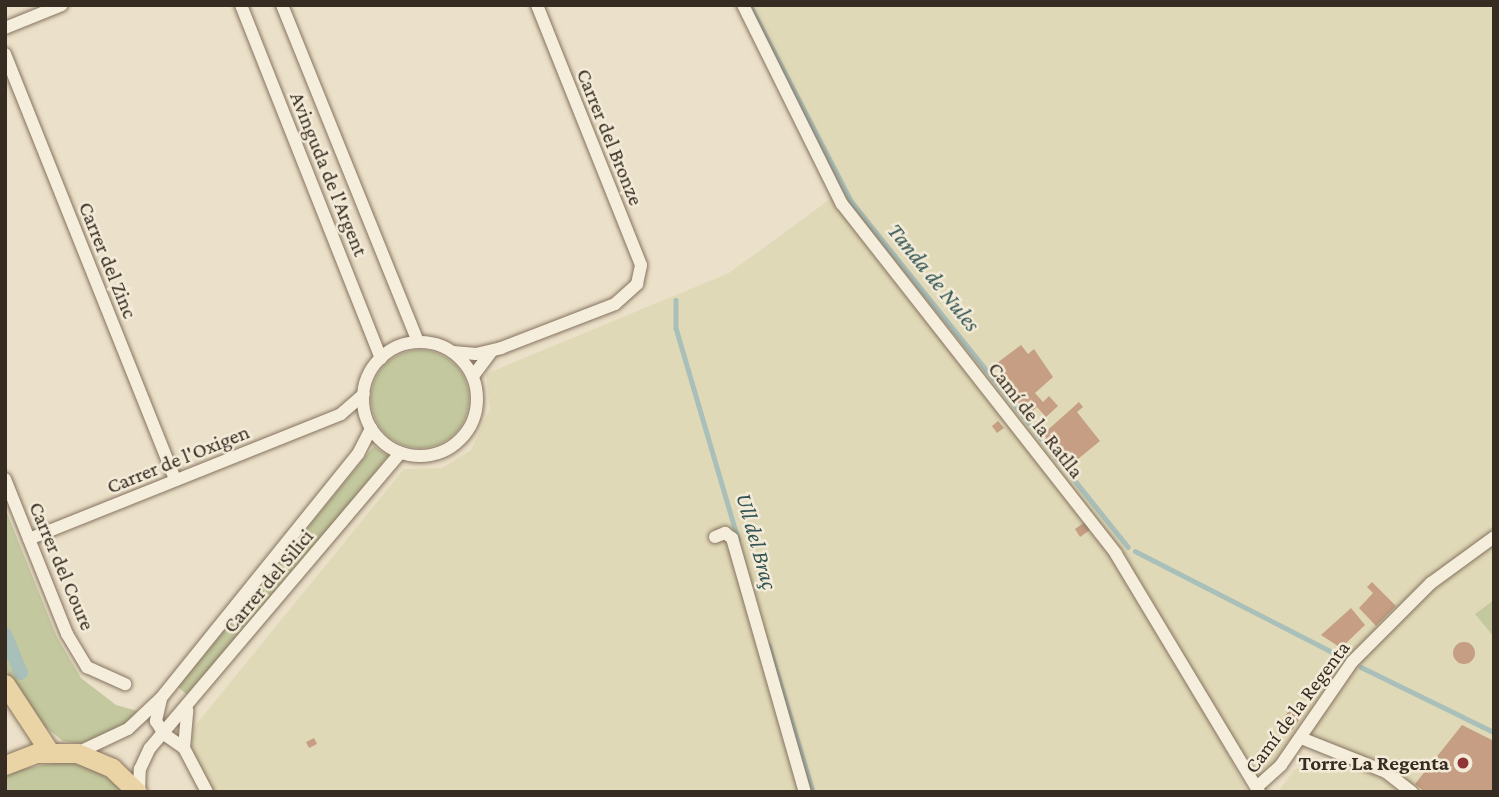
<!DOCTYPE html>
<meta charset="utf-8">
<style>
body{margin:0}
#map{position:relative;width:1499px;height:797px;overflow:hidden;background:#ebe0c9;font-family:"Crimson Pro",serif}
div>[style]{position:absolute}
.farmland>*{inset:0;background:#e0d9b7}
.green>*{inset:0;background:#c3c89e}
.round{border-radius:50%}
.stream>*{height:4.5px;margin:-2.25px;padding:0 2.25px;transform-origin:2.25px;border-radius:2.25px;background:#a9bfb9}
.canal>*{height:14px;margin:-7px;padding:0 7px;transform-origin:7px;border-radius:7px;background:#a9bfb9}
.building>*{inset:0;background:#c59e83}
.roads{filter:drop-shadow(0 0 2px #85735f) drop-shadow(0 0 2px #85735f)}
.minor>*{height:12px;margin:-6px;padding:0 6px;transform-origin:6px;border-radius:6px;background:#f6eedc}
.minor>.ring{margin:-6px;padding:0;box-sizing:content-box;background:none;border:12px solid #f6eedc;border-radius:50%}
.primary>*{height:19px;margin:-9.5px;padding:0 9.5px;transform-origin:9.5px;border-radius:9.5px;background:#ead4a5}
.dots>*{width:19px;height:19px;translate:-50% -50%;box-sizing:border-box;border:4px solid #f3ebd8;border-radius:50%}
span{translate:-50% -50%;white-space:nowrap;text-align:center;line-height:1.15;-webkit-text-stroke:5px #f3ebd8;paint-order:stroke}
.street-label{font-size:21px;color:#372c21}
.poi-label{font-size:21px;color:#372c21;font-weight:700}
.right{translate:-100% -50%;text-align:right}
.water-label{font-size:23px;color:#325553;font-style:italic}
.frame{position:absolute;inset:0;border:7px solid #372c21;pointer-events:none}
</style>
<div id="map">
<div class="farmland">
<i style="clip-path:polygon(745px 5px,1494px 5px,1494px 534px,1354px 658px,1300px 736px,1258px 784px,1117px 553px,843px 203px)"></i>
<i style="clip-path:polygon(833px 197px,852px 228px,1107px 550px,1210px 718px,1247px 792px,209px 792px,189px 754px,194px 727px,404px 469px,442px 468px,471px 450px,490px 409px,486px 374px,729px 273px)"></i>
<i style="clip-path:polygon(1494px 541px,1494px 792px,1417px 792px,1306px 736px,1357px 662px,1433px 586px)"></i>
<i style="clip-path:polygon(1332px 760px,1367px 769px,1401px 792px,1278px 792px,1294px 770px,1306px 763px)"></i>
</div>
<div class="green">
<i class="round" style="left:371px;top:350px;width:98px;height:98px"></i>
<i style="clip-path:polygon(374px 446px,388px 456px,191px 698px,178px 687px)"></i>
<i style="clip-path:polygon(5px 508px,57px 637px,81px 678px,116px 705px,141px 712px,119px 732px,85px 744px,63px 741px,39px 722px,10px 678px,5px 667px)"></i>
<i style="clip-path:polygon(1494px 600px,1494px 637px,1475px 614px)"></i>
<i style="clip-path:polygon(65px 761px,97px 770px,125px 792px,5px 792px,5px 777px,17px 770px)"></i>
</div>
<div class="stream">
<i style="left:750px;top:5px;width:220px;rotate:62.7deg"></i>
<i style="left:851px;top:201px;width:443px;rotate:51.3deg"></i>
<i style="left:676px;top:300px;width:28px;rotate:90deg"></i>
<i style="left:676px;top:328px;width:220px;rotate:73.6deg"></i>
<i style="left:1135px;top:551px;width:237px;rotate:27.1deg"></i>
<i style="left:769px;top:645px;width:153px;rotate:73.3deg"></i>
<i style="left:1361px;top:667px;width:114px;rotate:26.1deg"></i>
<i style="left:1465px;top:718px;width:32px;rotate:26deg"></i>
</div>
<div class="canal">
<i style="left:5px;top:634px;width:42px;rotate:67.7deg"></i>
</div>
<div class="building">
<i style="clip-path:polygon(1021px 345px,1028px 354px,1034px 349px,1053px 377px,1035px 393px,1043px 402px,1049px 396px,1058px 406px,1046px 417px,1037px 407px,1028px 415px,1008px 391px,1014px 386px,997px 363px)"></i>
<i style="clip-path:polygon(1079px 402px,1083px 407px,1077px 412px,1100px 441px,1067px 468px,1041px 436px)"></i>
<i style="clip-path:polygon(998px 421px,1004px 428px,997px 433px,992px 426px)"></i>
<i style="clip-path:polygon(1085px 522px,1090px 530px,1080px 537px,1075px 529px)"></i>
<i style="clip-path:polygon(1372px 582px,1396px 606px,1376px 626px,1359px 608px,1373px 593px,1367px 587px)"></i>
<i style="clip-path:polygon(1351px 608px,1365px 625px,1341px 648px,1321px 635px)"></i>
<i class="round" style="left:1453px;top:642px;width:22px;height:22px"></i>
<i style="clip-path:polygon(1292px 706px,1303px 714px,1292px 730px,1281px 722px)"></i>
<i style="clip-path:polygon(1462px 725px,1494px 741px,1494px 792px,1425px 792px,1415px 784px)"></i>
<i style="clip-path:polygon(314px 738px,317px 744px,309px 748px,306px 742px)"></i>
</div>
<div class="roads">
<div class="minor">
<i style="left:241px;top:5px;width:380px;rotate:68.4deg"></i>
<i style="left:282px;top:5px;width:362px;rotate:68deg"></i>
<i style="left:743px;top:5px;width:222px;rotate:63.6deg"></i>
<i style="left:842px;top:204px;width:444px;rotate:51.9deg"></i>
<i style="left:1116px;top:554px;width:278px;rotate:59deg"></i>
<i style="left:5px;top:28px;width:61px;rotate:-22deg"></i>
<i style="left:5px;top:54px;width:459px;rotate:68.2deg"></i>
<i class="ring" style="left:363px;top:342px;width:102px;height:102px"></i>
<i style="left:453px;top:352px;width:23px;rotate:5deg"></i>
<i style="left:476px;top:354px;width:26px;rotate:-13deg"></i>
<i style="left:501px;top:348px;width:122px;rotate:-21.1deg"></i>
<i style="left:615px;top:304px;width:30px;rotate:-42deg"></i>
<i style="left:637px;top:284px;width:19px;rotate:-78deg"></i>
<i style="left:641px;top:265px;width:280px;rotate:-111.8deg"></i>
<i style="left:473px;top:376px;width:31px;rotate:-53deg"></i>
<i style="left:5px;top:479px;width:167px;rotate:68.2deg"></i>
<i style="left:67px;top:634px;width:39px;rotate:59deg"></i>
<i style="left:87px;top:667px;width:42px;rotate:24.1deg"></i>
<i style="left:715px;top:537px;width:11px;rotate:-22deg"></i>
<i style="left:725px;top:533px;width:9px;rotate:36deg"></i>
<i style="left:732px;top:538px;width:264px;rotate:74deg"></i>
<i style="left:29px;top:539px;width:336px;rotate:-21.8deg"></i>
<i style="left:341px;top:414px;width:30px;rotate:-41deg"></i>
<i style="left:161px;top:699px;width:23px;rotate:103deg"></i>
<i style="left:156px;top:721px;width:15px;rotate:58deg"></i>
<i style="left:164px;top:734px;width:24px;rotate:35deg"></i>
<i style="left:184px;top:748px;width:50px;rotate:62.4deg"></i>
<i style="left:1301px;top:738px;width:92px;rotate:21.8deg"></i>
<i style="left:1386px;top:772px;width:33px;rotate:38deg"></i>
<i style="left:184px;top:748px;width:38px;rotate:-85deg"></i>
<i style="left:77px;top:753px;width:56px;rotate:-25.2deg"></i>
<i style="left:128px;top:729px;width:45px;rotate:-43.2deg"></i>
<i style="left:161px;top:698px;width:314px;rotate:-51.1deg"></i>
<i style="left:358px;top:454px;width:29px;rotate:-63deg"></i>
<i style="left:1258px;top:786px;width:31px;rotate:-42deg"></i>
<i style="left:1281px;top:765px;width:125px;rotate:-55.4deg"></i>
<i style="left:1352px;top:662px;width:112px;rotate:-45deg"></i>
<i style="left:1431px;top:583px;width:78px;rotate:-36.1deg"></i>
<i style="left:139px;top:792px;width:23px;rotate:-88deg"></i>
<i style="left:140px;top:769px;width:23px;rotate:-65deg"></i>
<i style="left:150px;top:748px;width:387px;rotate:-49.7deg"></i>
</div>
<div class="primary">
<i style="left:5px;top:684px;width:80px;rotate:56.7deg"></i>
<i style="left:5px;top:765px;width:33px;rotate:-21deg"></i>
<i style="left:36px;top:753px;width:41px"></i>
<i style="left:77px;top:753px;width:38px;rotate:23deg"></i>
<i style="left:112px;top:768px;width:35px;rotate:44deg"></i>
</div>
</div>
<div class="dots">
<i style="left:1463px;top:763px;background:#8f3536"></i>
</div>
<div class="street-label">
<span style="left:610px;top:137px;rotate:68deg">Carrer del Bronze</span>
<span style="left:329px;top:174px;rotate:68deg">Avinguda de l'Argent</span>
<span style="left:108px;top:260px;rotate:68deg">Carrer del Zinc</span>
<span style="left:1036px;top:420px;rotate:52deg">Camí de la Ratlla</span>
<span style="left:178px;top:459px;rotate:-22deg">Carrer de l'Oxigen</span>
<span style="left:62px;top:566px;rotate:67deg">Carrer del Coure</span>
<span style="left:268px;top:581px;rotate:-50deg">Carrer del Silici</span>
<span style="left:1297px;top:707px;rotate:-53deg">Camí de la Regenta</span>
</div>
<div class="poi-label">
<span class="right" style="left:1449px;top:763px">Torre La Regenta</span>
</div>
<div class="water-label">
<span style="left:934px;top:277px;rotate:51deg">Tanda de Nules</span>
<span style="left:757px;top:541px;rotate:74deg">Ull del Braç</span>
</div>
<div class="frame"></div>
</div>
